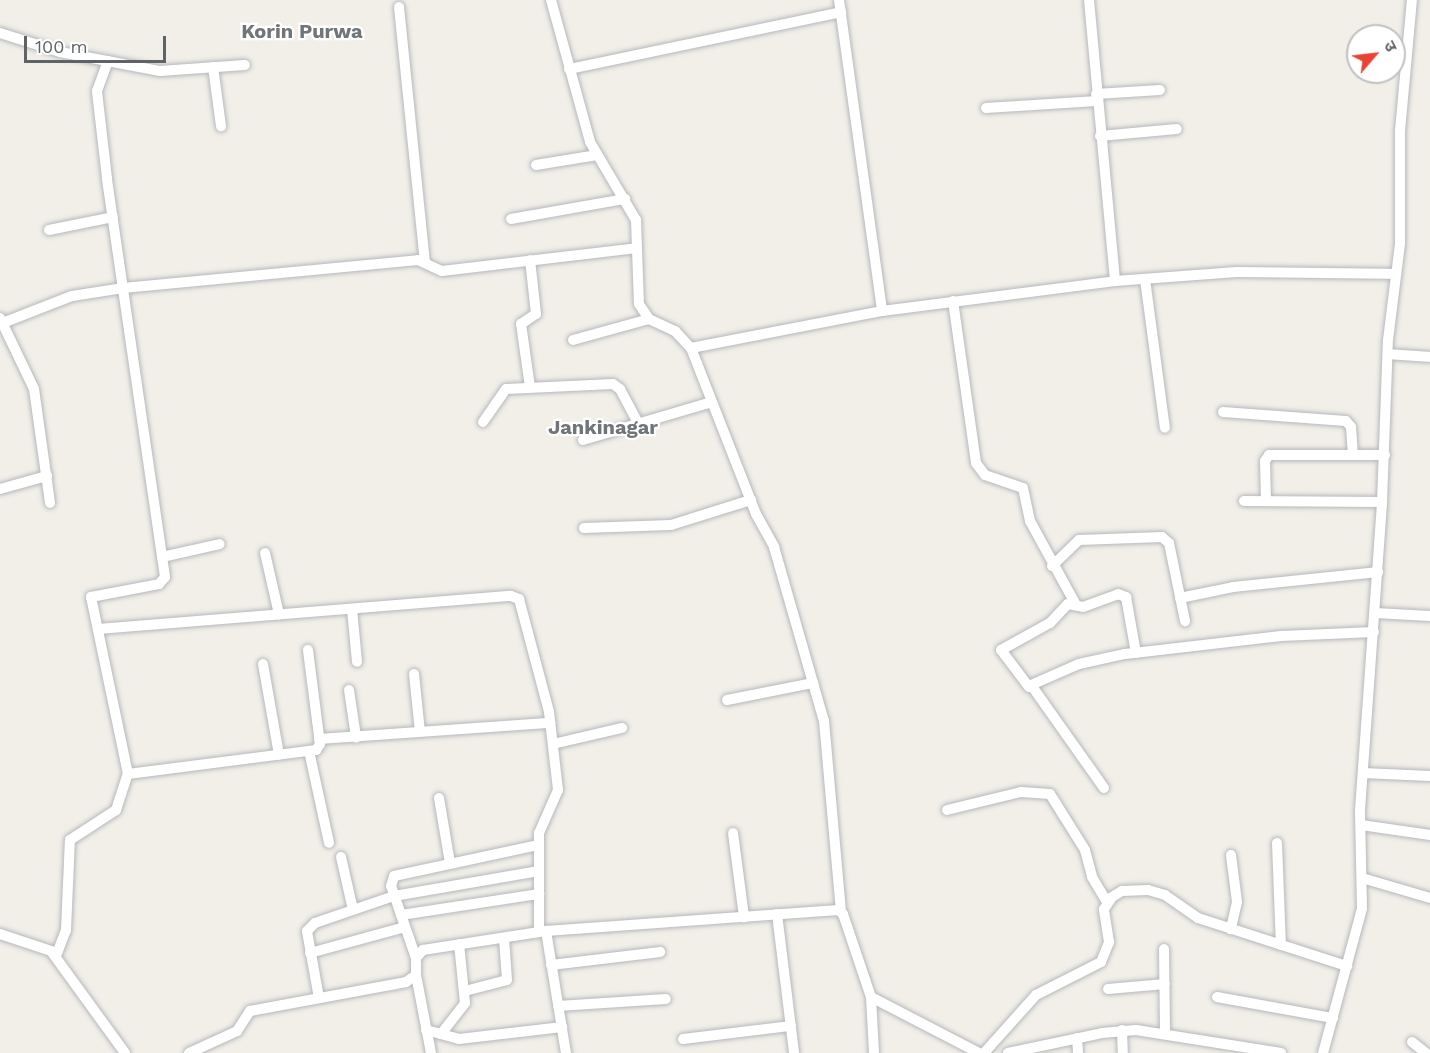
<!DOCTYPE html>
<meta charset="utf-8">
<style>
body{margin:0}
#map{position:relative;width:1430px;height:1053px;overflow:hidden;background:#f1efe8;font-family:"Work Sans","Noto Sans Devanagari",sans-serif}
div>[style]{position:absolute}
.roads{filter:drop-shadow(0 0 2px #b5b8bc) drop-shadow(0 0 2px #b5b8bc)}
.minor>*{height:10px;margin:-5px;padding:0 5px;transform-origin:5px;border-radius:5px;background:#fff}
span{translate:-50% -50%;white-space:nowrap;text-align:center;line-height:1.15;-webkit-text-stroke:4.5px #fff;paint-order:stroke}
.quarter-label{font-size:20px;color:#70757a;font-weight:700}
.north{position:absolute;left:1346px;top:24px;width:60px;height:60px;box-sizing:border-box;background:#fff;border:2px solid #bfc1c3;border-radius:50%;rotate:62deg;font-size:16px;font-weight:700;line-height:24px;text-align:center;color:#5f6368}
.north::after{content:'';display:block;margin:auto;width:21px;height:27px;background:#ea4335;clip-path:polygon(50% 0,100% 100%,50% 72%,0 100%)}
.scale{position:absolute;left:24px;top:36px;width:142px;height:27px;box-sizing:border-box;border:3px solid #5f6368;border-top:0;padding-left:8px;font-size:18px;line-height:21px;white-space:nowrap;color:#5f6368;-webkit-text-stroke:4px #fff;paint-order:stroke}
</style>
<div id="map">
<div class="roads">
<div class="minor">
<i style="left:551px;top:0;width:147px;rotate:74.6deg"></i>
<i style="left:590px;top:142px;width:91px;rotate:59.5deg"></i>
<i style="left:636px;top:220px;width:84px;rotate:88deg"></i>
<i style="left:639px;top:304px;width:18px;rotate:56deg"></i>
<i style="left:649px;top:319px;width:29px;rotate:25deg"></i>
<i style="left:675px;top:331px;width:23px;rotate:47deg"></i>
<i style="left:691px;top:348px;width:195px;rotate:-11deg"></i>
<i style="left:882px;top:311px;width:235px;rotate:-7.3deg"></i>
<i style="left:1115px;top:281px;width:122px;rotate:-4.2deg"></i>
<i style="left:1237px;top:272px;width:159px;rotate:0.7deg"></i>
<i style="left:839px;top:0;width:314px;rotate:82.1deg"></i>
<i style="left:1089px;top:0;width:282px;rotate:84.7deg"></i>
<i style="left:399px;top:7px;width:256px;rotate:84.2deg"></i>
<i style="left:0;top:33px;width:63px;rotate:17.6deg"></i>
<i style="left:60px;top:52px;width:102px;rotate:10.8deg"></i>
<i style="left:160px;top:71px;width:85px;rotate:-4deg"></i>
<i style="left:213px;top:67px;width:60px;rotate:82.3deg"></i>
<i style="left:569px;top:69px;width:278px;rotate:-11.8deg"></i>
<i style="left:1096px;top:94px;width:64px;rotate:-3.6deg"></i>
<i style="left:986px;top:108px;width:111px;rotate:-3.6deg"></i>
<i style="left:1100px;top:136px;width:77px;rotate:-5.2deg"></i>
<i style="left:536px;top:165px;width:62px;rotate:-9.3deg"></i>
<i style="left:511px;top:219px;width:116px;rotate:-10deg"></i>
<i style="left:49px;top:230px;width:65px;rotate:-11.5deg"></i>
<i style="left:1145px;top:279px;width:150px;rotate:82.4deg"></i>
<i style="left:953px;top:301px;width:164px;rotate:81.9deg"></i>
<i style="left:976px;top:463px;width:15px;rotate:53deg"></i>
<i style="left:985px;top:475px;width:40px;rotate:18.9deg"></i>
<i style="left:1023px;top:488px;width:34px;rotate:78deg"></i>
<i style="left:1030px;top:521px;width:96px;rotate:61.3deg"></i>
<i style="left:0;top:318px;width:79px;rotate:64.4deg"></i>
<i style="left:34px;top:389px;width:115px;rotate:82deg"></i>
<i style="left:0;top:324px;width:77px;rotate:-21.3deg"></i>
<i style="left:72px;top:296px;width:52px;rotate:-8.9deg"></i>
<i style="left:123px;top:288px;width:296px;rotate:-5.4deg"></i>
<i style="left:418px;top:260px;width:26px;rotate:25deg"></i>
<i style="left:442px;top:271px;width:196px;rotate:-6.7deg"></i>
<i style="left:573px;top:340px;width:79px;rotate:-15.4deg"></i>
<i style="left:691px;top:348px;width:178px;rotate:68.6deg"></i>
<i style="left:756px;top:514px;width:38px;rotate:61deg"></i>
<i style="left:774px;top:547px;width:181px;rotate:74deg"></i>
<i style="left:824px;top:721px;width:191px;rotate:84.9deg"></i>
<i style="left:1388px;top:354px;width:42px;rotate:4.1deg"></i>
<i style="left:530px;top:387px;width:64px;rotate:-98.1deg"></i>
<i style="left:521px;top:324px;width:18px;rotate:-34deg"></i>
<i style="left:536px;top:314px;width:54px;rotate:-96.3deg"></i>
<i style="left:1223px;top:412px;width:123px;rotate:4.2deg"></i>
<i style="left:1346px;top:421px;width:8px;rotate:50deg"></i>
<i style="left:1351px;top:427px;width:28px;rotate:86deg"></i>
<i style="left:483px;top:422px;width:40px;rotate:-55.1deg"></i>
<i style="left:506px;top:389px;width:107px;rotate:-2.7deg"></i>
<i style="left:613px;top:384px;width:9px;rotate:36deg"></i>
<i style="left:620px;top:389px;width:38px;rotate:62deg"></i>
<i style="left:583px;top:440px;width:134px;rotate:-16.4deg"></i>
<i style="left:0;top:489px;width:49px;rotate:-15.5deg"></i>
<i style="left:1244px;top:501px;width:138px;rotate:0.4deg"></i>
<i style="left:1266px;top:501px;width:40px;rotate:-91.4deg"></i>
<i style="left:1265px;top:461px;width:7px;rotate:-56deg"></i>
<i style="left:1269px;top:455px;width:116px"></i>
<i style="left:584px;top:528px;width:87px;rotate:-2deg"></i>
<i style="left:671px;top:525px;width:84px;rotate:-17.4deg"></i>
<i style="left:265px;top:553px;width:63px;rotate:77.1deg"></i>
<i style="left:162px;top:557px;width:59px;rotate:-12.6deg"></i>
<i style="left:1052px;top:566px;width:37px;rotate:-44deg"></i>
<i style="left:1079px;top:540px;width:83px;rotate:-2.1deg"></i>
<i style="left:1162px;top:537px;width:9px;rotate:41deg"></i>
<i style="left:1169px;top:543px;width:80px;rotate:78.4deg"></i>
<i style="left:1180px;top:598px;width:54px;rotate:-11.7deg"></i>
<i style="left:1233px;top:587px;width:146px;rotate:-5.9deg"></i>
<i style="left:352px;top:609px;width:53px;rotate:84.6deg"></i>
<i style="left:1375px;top:613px;width:55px;rotate:3.1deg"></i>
<i style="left:98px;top:629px;width:414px;rotate:-4.6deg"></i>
<i style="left:511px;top:596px;width:9px;rotate:21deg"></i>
<i style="left:519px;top:599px;width:117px;rotate:75.1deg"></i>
<i style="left:549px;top:712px;width:79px;rotate:83.4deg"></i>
<i style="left:558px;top:790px;width:47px;rotate:113.8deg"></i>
<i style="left:539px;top:833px;width:99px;rotate:90deg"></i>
<i style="left:263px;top:664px;width:92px;rotate:80deg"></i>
<i style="left:414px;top:674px;width:58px;rotate:84.1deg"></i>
<i style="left:1029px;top:687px;width:46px;rotate:-127.1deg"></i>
<i style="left:1001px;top:650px;width:56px;rotate:-28.9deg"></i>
<i style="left:1050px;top:623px;width:26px;rotate:-47deg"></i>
<i style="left:1068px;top:604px;width:15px;rotate:11deg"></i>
<i style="left:1083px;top:607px;width:37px;rotate:-20deg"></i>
<i style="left:1118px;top:594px;width:9px;rotate:21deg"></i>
<i style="left:1126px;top:597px;width:57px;rotate:79.9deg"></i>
<i style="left:349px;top:690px;width:48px;rotate:81.5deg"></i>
<i style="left:727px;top:700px;width:88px;rotate:-11.2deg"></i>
<i style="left:319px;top:739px;width:232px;rotate:-4deg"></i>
<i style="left:553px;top:744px;width:71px;rotate:-13.1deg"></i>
<i style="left:309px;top:751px;width:94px;rotate:77.7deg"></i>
<i style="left:1363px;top:773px;width:67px;rotate:2.6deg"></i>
<i style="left:128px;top:774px;width:190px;rotate:-7.3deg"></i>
<i style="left:316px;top:750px;width:7px;rotate:-56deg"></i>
<i style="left:320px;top:744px;width:95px;rotate:-97.3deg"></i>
<i style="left:1104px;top:788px;width:126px;rotate:-125.3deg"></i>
<i style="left:1031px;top:685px;width:52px;rotate:-23.6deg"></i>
<i style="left:1079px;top:664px;width:47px;rotate:-12.3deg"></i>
<i style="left:1125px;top:654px;width:157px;rotate:-6.6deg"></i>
<i style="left:1281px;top:636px;width:93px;rotate:-2.5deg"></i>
<i style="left:439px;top:798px;width:66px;rotate:80.4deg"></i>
<i style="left:947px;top:810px;width:76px;rotate:-13.7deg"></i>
<i style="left:1021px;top:792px;width:29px;rotate:4deg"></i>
<i style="left:1050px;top:794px;width:66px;rotate:58deg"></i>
<i style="left:1085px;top:850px;width:28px;rotate:75deg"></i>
<i style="left:1092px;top:877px;width:29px;rotate:59deg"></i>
<i style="left:1361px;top:825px;width:70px;rotate:8.2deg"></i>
<i style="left:733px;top:833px;width:85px;rotate:82.5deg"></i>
<i style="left:1277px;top:843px;width:102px;rotate:87.8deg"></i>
<i style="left:1231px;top:855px;width:47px;rotate:82.7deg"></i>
<i style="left:1237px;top:902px;width:28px;rotate:103deg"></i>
<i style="left:341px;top:857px;width:54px;rotate:77.2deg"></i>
<i style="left:1362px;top:878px;width:71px;rotate:16.4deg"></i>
<i style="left:777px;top:914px;width:140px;rotate:83deg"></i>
<i style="left:401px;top:915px;width:140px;rotate:-8.7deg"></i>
<i style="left:546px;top:931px;width:293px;rotate:-4.1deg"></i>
<i style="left:838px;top:910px;width:6px;rotate:39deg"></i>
<i style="left:843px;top:914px;width:88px;rotate:71.4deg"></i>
<i style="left:871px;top:997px;width:122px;rotate:27.4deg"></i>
<i style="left:0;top:934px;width:54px;rotate:18.4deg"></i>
<i style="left:51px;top:951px;width:126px;rotate:54deg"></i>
<i style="left:1164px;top:949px;width:85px;rotate:89.3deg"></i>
<i style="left:310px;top:953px;width:98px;rotate:-15.3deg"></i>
<i style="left:56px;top:956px;width:28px;rotate:-69deg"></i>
<i style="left:66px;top:930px;width:90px;rotate:-87.5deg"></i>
<i style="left:70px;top:840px;width:55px;rotate:-33.1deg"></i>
<i style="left:116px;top:810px;width:38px;rotate:-72deg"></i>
<i style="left:128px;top:774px;width:181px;rotate:-101.8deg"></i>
<i style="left:91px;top:597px;width:69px;rotate:-10.8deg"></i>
<i style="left:159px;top:584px;width:9px;rotate:-49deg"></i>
<i style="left:165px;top:577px;width:403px;rotate:-98.3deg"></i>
<i style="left:107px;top:178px;width:88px;rotate:-96.6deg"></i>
<i style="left:97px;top:91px;width:32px;rotate:-70deg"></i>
<i style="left:416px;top:958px;width:76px;rotate:-109.1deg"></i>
<i style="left:391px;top:886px;width:10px;rotate:-73deg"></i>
<i style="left:394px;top:876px;width:148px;rotate:-12.1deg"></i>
<i style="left:551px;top:965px;width:110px;rotate:-6.8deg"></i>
<i style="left:416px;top:975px;width:79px;rotate:79.1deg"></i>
<i style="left:1108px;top:989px;width:57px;rotate:-5deg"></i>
<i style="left:465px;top:991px;width:43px;rotate:-14.7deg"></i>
<i style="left:507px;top:980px;width:42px;rotate:-94.1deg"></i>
<i style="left:871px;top:997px;width:56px;rotate:86.9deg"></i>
<i style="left:1217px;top:997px;width:118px;rotate:10.3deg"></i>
<i style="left:319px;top:998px;width:68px;rotate:-100.2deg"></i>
<i style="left:307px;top:931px;width:11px;rotate:-45deg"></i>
<i style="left:315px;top:923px;width:83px;rotate:-18.9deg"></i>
<i style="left:394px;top:896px;width:147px;rotate:-9.8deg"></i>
<i style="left:558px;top:1006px;width:108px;rotate:-3.7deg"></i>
<i style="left:426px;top:1030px;width:34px;rotate:15deg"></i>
<i style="left:459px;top:1039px;width:104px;rotate:-6.6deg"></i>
<i style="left:1122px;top:1030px;width:23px;rotate:88deg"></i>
<i style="left:441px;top:1034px;width:39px;rotate:-52deg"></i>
<i style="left:465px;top:1003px;width:59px;rotate:-95.8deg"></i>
<i style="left:1077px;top:1038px;width:15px;rotate:86deg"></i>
<i style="left:683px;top:1039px;width:109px;rotate:-6.9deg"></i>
<i style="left:1412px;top:1042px;width:18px;rotate:38deg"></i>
<i style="left:189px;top:1053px;width:53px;rotate:-24.6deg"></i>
<i style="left:237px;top:1031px;width:24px;rotate:-57deg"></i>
<i style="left:250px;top:1011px;width:159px;rotate:-10.5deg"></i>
<i style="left:406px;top:982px;width:12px;rotate:-35deg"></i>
<i style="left:416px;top:975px;width:17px;rotate:-90deg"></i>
<i style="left:416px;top:958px;width:11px;rotate:-49deg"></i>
<i style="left:423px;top:950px;width:124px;rotate:-8.8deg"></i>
<i style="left:546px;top:931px;width:124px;rotate:80.7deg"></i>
<i style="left:984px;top:1053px;width:78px;rotate:-48.1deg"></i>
<i style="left:1036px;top:995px;width:73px;rotate:-26.9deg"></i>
<i style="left:1101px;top:962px;width:22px;rotate:-68deg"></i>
<i style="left:1109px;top:942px;width:33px;rotate:-99deg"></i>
<i style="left:1104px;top:909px;width:14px;rotate:-56deg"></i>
<i style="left:1112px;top:897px;width:12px;rotate:-31deg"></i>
<i style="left:1122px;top:891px;width:26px;rotate:-2deg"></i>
<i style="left:1148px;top:890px;width:18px;rotate:16deg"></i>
<i style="left:1165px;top:895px;width:40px;rotate:34.9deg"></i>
<i style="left:1198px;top:918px;width:157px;rotate:17.9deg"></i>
<i style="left:1008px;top:1053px;width:96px;rotate:-12deg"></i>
<i style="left:1102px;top:1033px;width:34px;rotate:-5deg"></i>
<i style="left:1136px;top:1030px;width:147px;rotate:9deg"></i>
<i style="left:1323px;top:1053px;width:150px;rotate:-74.9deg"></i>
<i style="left:1362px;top:908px;width:98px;rotate:-91.2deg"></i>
<i style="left:1360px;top:810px;width:309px;rotate:-85.9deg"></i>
<i style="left:1382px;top:502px;width:162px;rotate:-87.9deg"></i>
<i style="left:1388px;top:340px;width:98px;rotate:-82.9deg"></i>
<i style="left:1400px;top:243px;width:112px;rotate:-90deg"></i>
<i style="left:1400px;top:131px;width:132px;rotate:-84.8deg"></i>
</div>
</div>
<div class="quarter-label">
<span style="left:302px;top:31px">Korin Purwa</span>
<span style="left:603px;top:427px">Jankinagar</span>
</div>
<div class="north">उ</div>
<div class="scale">100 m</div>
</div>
